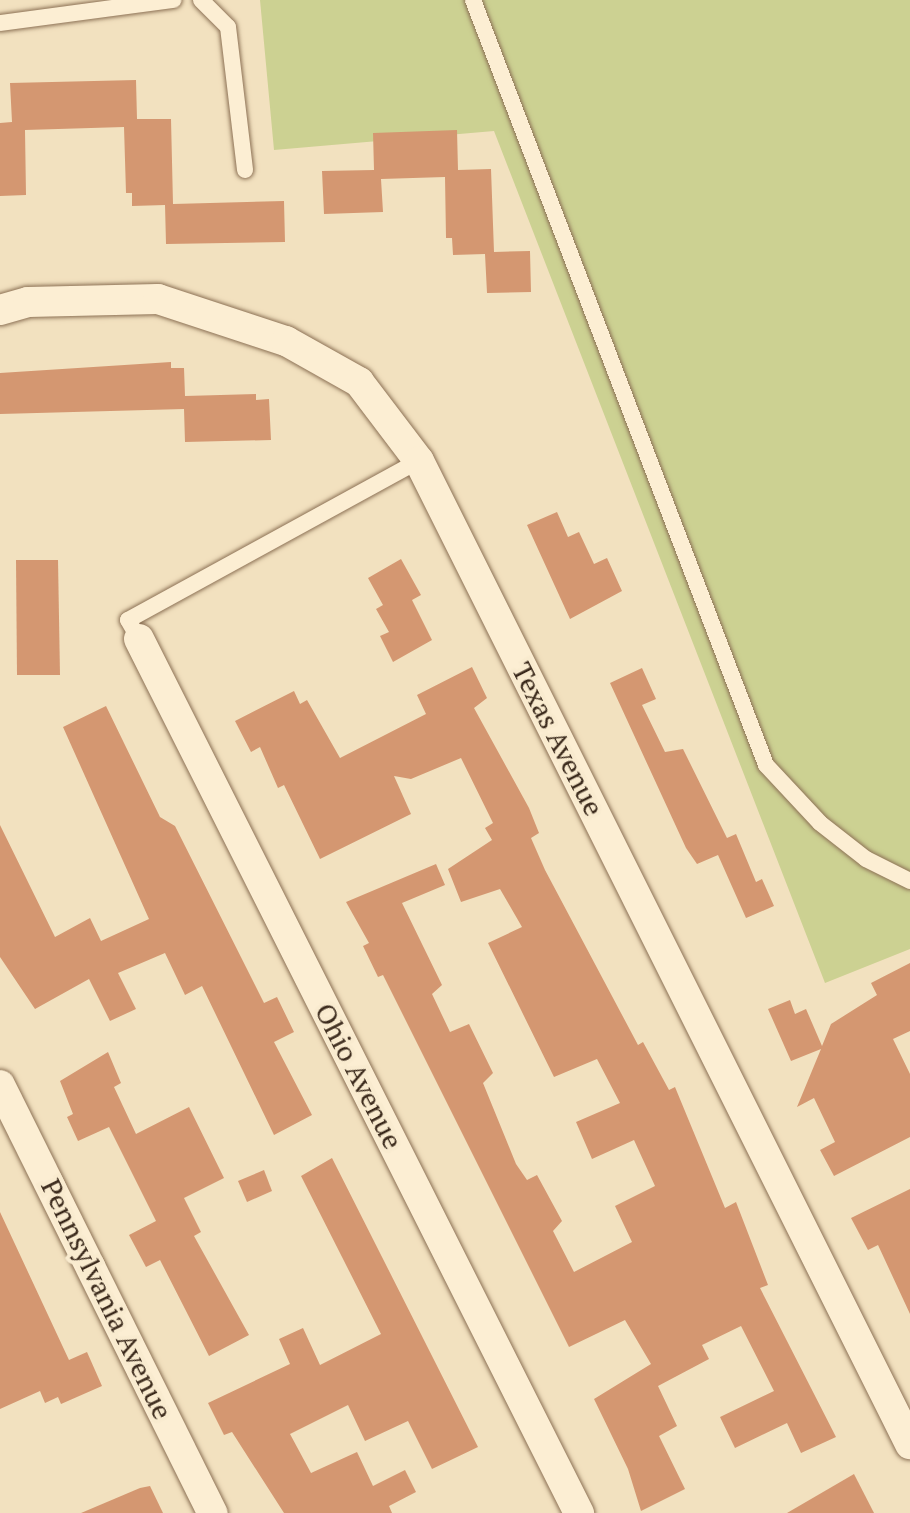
<!DOCTYPE html>
<style>
body{margin:0}
#map{position:relative;width:910px;height:1513px;overflow:hidden;background:#f2e1bf;font-family:"PT Serif",serif}
div>[style]{position:absolute}
.green>*{inset:0;background:#ccd192}
.building>*{inset:0;background:#d49771}
.roads{filter:drop-shadow(0 0 2px #8c7155) drop-shadow(0 0 2px #8c7155)}
.service>*{height:16px;margin:-8px;padding:0 8px;transform-origin:8px;border-radius:8px;background:#fceed3}
.minor>*{height:30px;margin:-15px;padding:0 15px;transform-origin:15px;border-radius:15px;background:#fceed3}
span{translate:-50% -50%;white-space:nowrap;text-align:center;line-height:1.15;-webkit-text-stroke:8px #f9ebcf;paint-order:stroke}
.street-label{font-size:28px;color:#3a291b}
</style>
<div id="map">
<div class="green">
<i style="clip-path:polygon(260px 0,910px 0,910px 949px,825px 983px,494px 131px,274px 150px)"></i>
</div>
<div class="building">
<i style="clip-path:polygon(136px 80px,137px 119px,171px 119px,173px 204px,284px 201px,285px 242px,166px 244px,165px 205px,132px 206px,132px 193px,126px 193px,124px 127px,25px 130px,26px 195px,0 196px,0 123px,12px 122px,10px 83px)"></i>
<i style="clip-path:polygon(457px 130px,458px 170px,491px 169px,494px 252px,530px 251px,531px 292px,487px 293px,485px 254px,453px 255px,452px 238px,446px 238px,445px 177px,381px 179px,383px 212px,324px 214px,322px 171px,374px 170px,373px 133px)"></i>
<i style="clip-path:polygon(171px 362px,171px 368px,184px 368px,185px 396px,256px 394px,256px 400px,269px 399px,271px 440px,185px 442px,184px 409px,0 414px,0 373px)"></i>
<i style="clip-path:polygon(557px 512px,568px 537px,579px 532px,594px 564px,607px 558px,622px 591px,570px 619px,527px 525px)"></i>
<i style="clip-path:polygon(401px 559px,421px 595px,412px 600px,432px 640px,393px 662px,380px 636px,389px 632px,376px 609px,383px 605px,368px 578px)"></i>
<i style="clip-path:polygon(16px 560px,58px 560px,60px 675px,17px 675px)"></i>
<i style="clip-path:polygon(472px 667px,487px 698px,474px 708px,529px 808px,539px 833px,531px 838px,545px 870px,638px 1045px,643px 1042px,669px 1090px,675px 1087px,725px 1208px,736px 1202px,768px 1285px,760px 1288px,836px 1437px,801px 1453px,787px 1423px,735px 1448px,720px 1417px,774px 1391px,741px 1326px,702px 1345px,709px 1359px,658px 1386px,677px 1426px,659px 1436px,685px 1489px,641px 1511px,628px 1469px,594px 1399px,651px 1364px,625px 1320px,569px 1347px,383px 975px,378px 977px,363px 946px,369px 943px,346px 902px,436px 864px,445px 885px,402px 903px,442px 985px,432px 994px,450px 1032px,469px 1024px,493px 1073px,483px 1083px,516px 1164px,527px 1180px,537px 1175px,562px 1221px,553px 1231px,574px 1272px,632px 1242px,615px 1206px,655px 1186px,634px 1140px,592px 1159px,576px 1122px,620px 1103px,597px 1059px,554px 1077px,488px 943px,522px 927px,500px 889px,461px 902px,448px 869px,492px 840px,485px 828px,493px 823px,461px 758px,411px 779px,394px 776px,411px 814px,320px 859px,284px 785px,278px 788px,260px 747px,251px 752px,235px 721px,294px 691px,300px 704px,307px 700px,340px 758px,426px 714px,417px 695px)"></i>
<i style="clip-path:polygon(642px 668px,656px 699px,642px 705px,665px 752px,683px 749px,727px 838px,736px 834px,756px 882px,762px 879px,774px 906px,746px 918px,718px 855px,697px 864px,686px 848px,610px 683px)"></i>
<i style="clip-path:polygon(106px 706px,160px 817px,175px 826px,264px 1003px,277px 997px,294px 1032px,274px 1042px,312px 1115px,274px 1135px,202px 986px,185px 995px,165px 953px,118px 973px,136px 1009px,110px 1021px,89px 979px,35px 1009px,0 957px,0 825px,55px 937px,90px 918px,101px 941px,149px 919px,63px 727px)"></i>
<i style="clip-path:polygon(910px 963px,910px 1031px,893px 1039px,910px 1074px,910px 1137px,834px 1176px,820px 1150px,835px 1142px,814px 1098px,797px 1107px,821px 1049px,791px 1061px,768px 1009px,790px 1000px,795px 1014px,806px 1009px,822px 1046px,831px 1024px,877px 995px,871px 983px)"></i>
<i style="clip-path:polygon(108px 1052px,121px 1083px,114px 1087px,136px 1134px,189px 1107px,224px 1178px,184px 1198px,201px 1232px,194px 1236px,249px 1335px,209px 1356px,160px 1260px,146px 1267px,129px 1235px,156px 1221px,109px 1127px,78px 1141px,67px 1117px,73px 1114px,60px 1081px)"></i>
<i style="clip-path:polygon(332px 1158px,478px 1447px,432px 1469px,408px 1421px,365px 1441px,348px 1405px,290px 1434px,311px 1473px,357px 1452px,373px 1486px,405px 1470px,416px 1492px,389px 1506px,392px 1513px,284px 1513px,232px 1432px,224px 1435px,208px 1403px,290px 1364px,279px 1339px,303px 1328px,320px 1365px,381px 1334px,301px 1176px)"></i>
<i style="clip-path:polygon(264px 1170px,272px 1191px,247px 1202px,238px 1181px)"></i>
<i style="clip-path:polygon(910px 1189px,910px 1314px,878px 1245px,868px 1250px,851px 1218px)"></i>
<i style="clip-path:polygon(0 1212px,69px 1360px,87px 1352px,102px 1386px,61px 1404px,58px 1397px,45px 1403px,40px 1391px,0 1409px)"></i>
<i style="clip-path:polygon(854px 1474px,874px 1513px,787px 1513px)"></i>
<i style="clip-path:polygon(150px 1486px,163px 1513px,81px 1513px,140px 1488px)"></i>
</div>
<div class="roads">
<div class="service">
<i style="left:201px;top:0;width:38px;rotate:45deg"></i>
<i style="left:228px;top:27px;width:144px;rotate:83.2deg"></i>
<i style="left:473px;top:0;width:819px;rotate:69.04deg"></i>
<i style="left:766px;top:765px;width:79px;rotate:47deg"></i>
<i style="left:820px;top:823px;width:58px;rotate:38deg"></i>
<i style="left:866px;top:859px;width:49px;rotate:26.6deg"></i>
<i style="left:0;top:23px;width:175px;rotate:-7.6deg"></i>
<i style="left:139px;top:639px;width:22px;rotate:-120deg"></i>
<i style="left:128px;top:620px;width:332px;rotate:-28.7deg"></i>
</div>
<div class="minor">
<i style="left:0;top:310px;width:29px;rotate:-16deg"></i>
<i style="left:28px;top:302px;width:130px;rotate:-1.3deg"></i>
<i style="left:158px;top:299px;width:135px;rotate:18.2deg"></i>
<i style="left:286px;top:341px;width:84px;rotate:29.3deg"></i>
<i style="left:359px;top:382px;width:99px;rotate:52.8deg"></i>
<i style="left:419px;top:461px;width:1099px;rotate:63.46deg"></i>
<i style="left:139px;top:639px;width:979px;rotate:63.28deg"></i>
<i style="left:0;top:1085px;width:478px;rotate:63.6deg"></i>
</div>
</div>
<div class="street-label">
<span style="left:558px;top:739px;rotate:63deg">Texas Avenue</span>
<span style="left:359px;top:1076px;rotate:63deg">Ohio Avenue</span>
<span style="left:107px;top:1299px;rotate:64deg">Pennsylvania Avenue</span>
</div>
</div>
